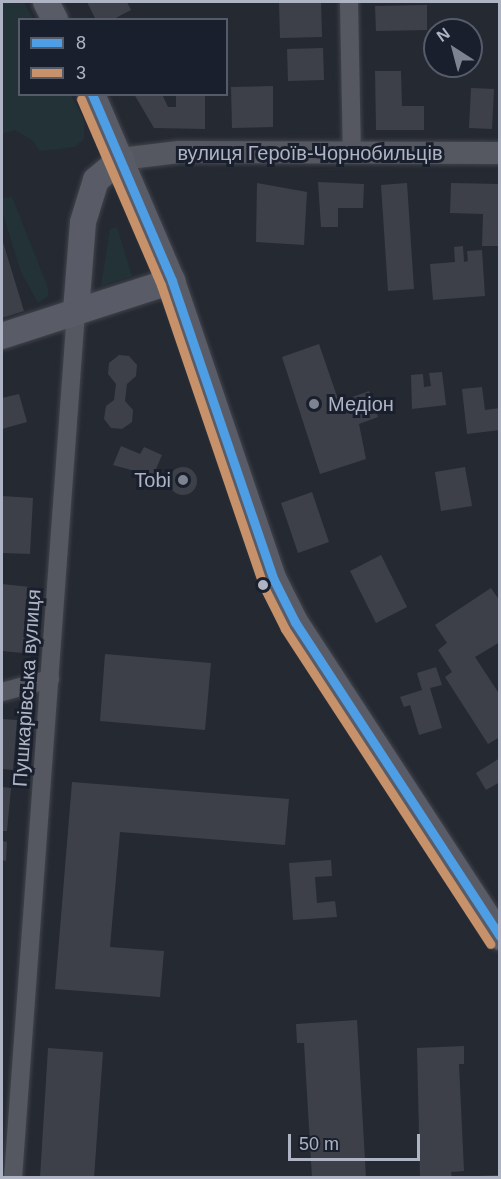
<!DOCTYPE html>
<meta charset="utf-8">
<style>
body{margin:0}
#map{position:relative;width:501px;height:1179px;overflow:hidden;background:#252932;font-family:Arial,sans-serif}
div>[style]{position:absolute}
.green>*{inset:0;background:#223237}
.building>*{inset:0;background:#3d4048}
.round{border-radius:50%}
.roads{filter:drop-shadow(0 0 2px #41444b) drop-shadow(0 0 2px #41444b)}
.minor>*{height:18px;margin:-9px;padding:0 9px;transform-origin:9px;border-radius:9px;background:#565861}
.tertiary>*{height:22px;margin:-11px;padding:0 11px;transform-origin:11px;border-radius:11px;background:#565861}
.secondary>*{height:26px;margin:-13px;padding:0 13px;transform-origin:13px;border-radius:13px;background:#595c66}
.bus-1>*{height:9px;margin:-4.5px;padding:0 4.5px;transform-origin:4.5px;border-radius:4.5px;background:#4d9ee5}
.bus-2>*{height:9px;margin:-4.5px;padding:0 4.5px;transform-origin:4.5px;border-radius:4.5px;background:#c7916a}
.dots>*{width:16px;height:16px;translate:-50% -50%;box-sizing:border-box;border:3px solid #191f2c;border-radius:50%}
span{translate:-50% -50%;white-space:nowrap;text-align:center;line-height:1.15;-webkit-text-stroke:6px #191f2c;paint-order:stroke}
.street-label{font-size:20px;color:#aeb4c4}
.poi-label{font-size:20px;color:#aeb4c4}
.left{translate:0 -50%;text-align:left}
.right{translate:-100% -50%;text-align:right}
.frame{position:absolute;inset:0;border:3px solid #aeb4c4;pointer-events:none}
.legend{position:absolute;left:18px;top:18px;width:210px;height:78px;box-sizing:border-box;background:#191f2c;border:2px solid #555b69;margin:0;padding:8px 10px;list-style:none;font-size:18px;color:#aeb4c4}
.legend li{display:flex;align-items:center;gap:12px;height:30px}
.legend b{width:30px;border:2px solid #555b69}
.north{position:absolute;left:423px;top:18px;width:60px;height:60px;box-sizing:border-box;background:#191f2c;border:2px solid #555b69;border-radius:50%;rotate:324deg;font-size:16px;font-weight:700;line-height:24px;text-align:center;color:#aeb4c4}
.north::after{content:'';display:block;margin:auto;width:21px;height:27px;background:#7e8391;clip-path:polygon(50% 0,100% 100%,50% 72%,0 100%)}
.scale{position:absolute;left:288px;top:1134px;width:132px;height:27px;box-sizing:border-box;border:3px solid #aeb4c4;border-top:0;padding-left:8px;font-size:18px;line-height:21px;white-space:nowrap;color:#aeb4c4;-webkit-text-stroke:4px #191f2c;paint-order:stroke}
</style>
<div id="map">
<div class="green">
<i style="clip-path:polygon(2px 2px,24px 2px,33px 19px,20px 20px,20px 94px,71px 95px,84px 120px,84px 139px,75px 147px,40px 151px,32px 140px,15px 130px,2px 134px)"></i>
<i style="clip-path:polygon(12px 197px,48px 288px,48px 296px,38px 303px,21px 272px,2px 211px,2px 198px)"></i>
<i style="clip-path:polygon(117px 227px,132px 276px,101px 286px,110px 229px)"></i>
</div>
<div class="building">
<i style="clip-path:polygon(87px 2px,127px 2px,131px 10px,112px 20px,96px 20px)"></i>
<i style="clip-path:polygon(279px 2px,321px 2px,322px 37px,280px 38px)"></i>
<i style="clip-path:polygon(427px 5px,427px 30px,376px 31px,375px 6px)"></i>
<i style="clip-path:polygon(323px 48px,324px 80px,288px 81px,287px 49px)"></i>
<i style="clip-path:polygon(375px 71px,401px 71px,402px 106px,424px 106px,424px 130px,376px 130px)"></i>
<i style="clip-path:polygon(273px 86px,273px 127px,232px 128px,231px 87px)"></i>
<i style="clip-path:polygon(471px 88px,494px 89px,492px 129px,469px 128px)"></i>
<i style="clip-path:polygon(134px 94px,162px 94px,168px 107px,176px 107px,176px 94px,205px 94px,205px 129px,154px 128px)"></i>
<i style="clip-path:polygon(318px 182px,364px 184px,363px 208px,338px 208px,338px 227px,321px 227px)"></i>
<i style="clip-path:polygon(257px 183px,307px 192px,304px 245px,256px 242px)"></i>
<i style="clip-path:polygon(407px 183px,414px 289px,388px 291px,381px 185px)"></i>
<i style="clip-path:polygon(451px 183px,500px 184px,500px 246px,482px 246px,483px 214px,450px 213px)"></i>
<i style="clip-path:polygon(2px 239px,24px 311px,2px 318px)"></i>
<i style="clip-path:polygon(463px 246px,464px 262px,468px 261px,467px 251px,482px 250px,485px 296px,433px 300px,430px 264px,455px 262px,454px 247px)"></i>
<i style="clip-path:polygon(319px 344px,339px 402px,369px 391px,378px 417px,359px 424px,366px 459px,320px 474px,282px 357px)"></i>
<i style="clip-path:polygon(119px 355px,129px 356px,137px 365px,136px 376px,127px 384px,125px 401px,133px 410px,132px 422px,122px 429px,111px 428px,104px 419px,106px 406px,114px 400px,116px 384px,108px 374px,109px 363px)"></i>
<i style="clip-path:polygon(442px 372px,446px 405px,412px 409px,411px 375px,423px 374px,424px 387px,431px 386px,429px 373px)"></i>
<i style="clip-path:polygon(482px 387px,485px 410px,500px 408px,500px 430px,467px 434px,462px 389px)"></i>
<i style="clip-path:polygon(19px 394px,27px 422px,2px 429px,2px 398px)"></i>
<i style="clip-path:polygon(121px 446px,140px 454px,144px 447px,162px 455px,153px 476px,113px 465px)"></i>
<i class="round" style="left:169px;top:467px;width:28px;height:28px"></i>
<i style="clip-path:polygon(465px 467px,472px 506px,441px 511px,435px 472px)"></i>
<i style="clip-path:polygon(312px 492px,329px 542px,298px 553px,281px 503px)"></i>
<i style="clip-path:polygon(2px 496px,33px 498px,30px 554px,2px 553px)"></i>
<i style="clip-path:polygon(381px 555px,407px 607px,376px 623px,350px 571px)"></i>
<i style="clip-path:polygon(2px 584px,30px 587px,23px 653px,2px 651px)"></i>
<i style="clip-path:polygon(491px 588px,500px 601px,500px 642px,475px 657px,500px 695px,500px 737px,488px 744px,445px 677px,452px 672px,438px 650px,447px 643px,435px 625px)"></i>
<i style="clip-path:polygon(105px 654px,211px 663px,205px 730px,100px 721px)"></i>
<i style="clip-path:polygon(436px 667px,442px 685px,430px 688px,442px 728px,419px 735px,410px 705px,404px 707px,400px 697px,422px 690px,417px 673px)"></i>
<i style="clip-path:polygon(2px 719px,17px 720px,13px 770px,2px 769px)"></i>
<i style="clip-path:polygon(500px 758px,500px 782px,486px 790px,476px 773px)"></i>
<i style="clip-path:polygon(72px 782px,289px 799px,285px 845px,120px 832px,110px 947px,164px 951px,160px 997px,55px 989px)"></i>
<i style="clip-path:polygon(2px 787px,11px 788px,7px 831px,2px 831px)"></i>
<i style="clip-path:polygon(2px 841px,7px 842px,6px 861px,2px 860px)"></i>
<i style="clip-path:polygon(331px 860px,332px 876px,315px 877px,317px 903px,335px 901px,337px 917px,293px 920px,289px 863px)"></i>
<i style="clip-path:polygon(357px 1020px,366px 1178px,312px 1178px,304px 1043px,297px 1043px,296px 1024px)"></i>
<i style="clip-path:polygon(464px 1046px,464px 1064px,459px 1064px,464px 1171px,451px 1172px,452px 1178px,420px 1178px,417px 1048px)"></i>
<i style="clip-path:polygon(48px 1048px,103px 1052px,94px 1178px,40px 1178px)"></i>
<i style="clip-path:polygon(500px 1175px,500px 1178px,476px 1178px,476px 1176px)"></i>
</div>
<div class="roads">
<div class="minor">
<i style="left:349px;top:2px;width:151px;rotate:88.9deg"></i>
<i style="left:2px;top:692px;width:50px;rotate:-15.2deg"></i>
<i style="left:13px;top:1178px;width:869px;rotate:-85.84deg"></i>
</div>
<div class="tertiary">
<i style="left:121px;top:159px;width:58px;rotate:-6.9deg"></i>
<i style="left:179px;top:152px;width:321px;rotate:0.2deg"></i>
</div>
<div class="secondary">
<i style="left:46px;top:2px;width:20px;rotate:63deg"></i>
<i style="left:92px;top:94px;width:203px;rotate:66.8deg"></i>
<i style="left:172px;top:281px;width:316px;rotate:71.2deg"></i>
<i style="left:274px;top:580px;width:47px;rotate:63.4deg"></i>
<i style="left:295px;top:622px;width:376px;rotate:56.9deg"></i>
<i style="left:76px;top:311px;width:89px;rotate:-85.5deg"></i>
<i style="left:83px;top:222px;width:44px;rotate:-72.8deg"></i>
<i style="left:96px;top:180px;width:33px;rotate:-40deg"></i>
<i style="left:2px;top:336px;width:179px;rotate:-17.9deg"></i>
</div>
</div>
<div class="bus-1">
<i style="left:92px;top:94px;width:203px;rotate:66.8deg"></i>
<i style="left:172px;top:281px;width:316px;rotate:71.2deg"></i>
<i style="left:274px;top:580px;width:47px;rotate:63.4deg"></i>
<i style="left:295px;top:622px;width:375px;rotate:56.9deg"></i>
</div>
<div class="bus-2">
<i style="left:81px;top:99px;width:202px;rotate:66.7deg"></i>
<i style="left:161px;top:285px;width:317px;rotate:71.2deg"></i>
<i style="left:263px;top:585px;width:49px;rotate:63.4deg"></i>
<i style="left:285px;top:629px;width:376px;rotate:56.9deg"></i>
</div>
<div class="dots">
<i style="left:314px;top:404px;background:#7e8391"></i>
<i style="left:183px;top:480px;background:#7e8391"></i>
<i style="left:263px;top:585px;background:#aeb4c4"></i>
</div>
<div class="street-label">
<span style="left:310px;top:153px">вулиця Героїв-Чорнобильців</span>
<span style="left:27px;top:688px;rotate:-86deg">Пушкарівська вулиця</span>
</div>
<div class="poi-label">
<span class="left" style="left:328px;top:404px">Медіон</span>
<span class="right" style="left:171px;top:480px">Tobi</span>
</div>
<div class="frame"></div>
<ul class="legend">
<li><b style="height:8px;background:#4d9ee5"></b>8</li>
<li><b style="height:8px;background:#c7916a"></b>3</li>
</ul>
<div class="north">N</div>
<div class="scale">50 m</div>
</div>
